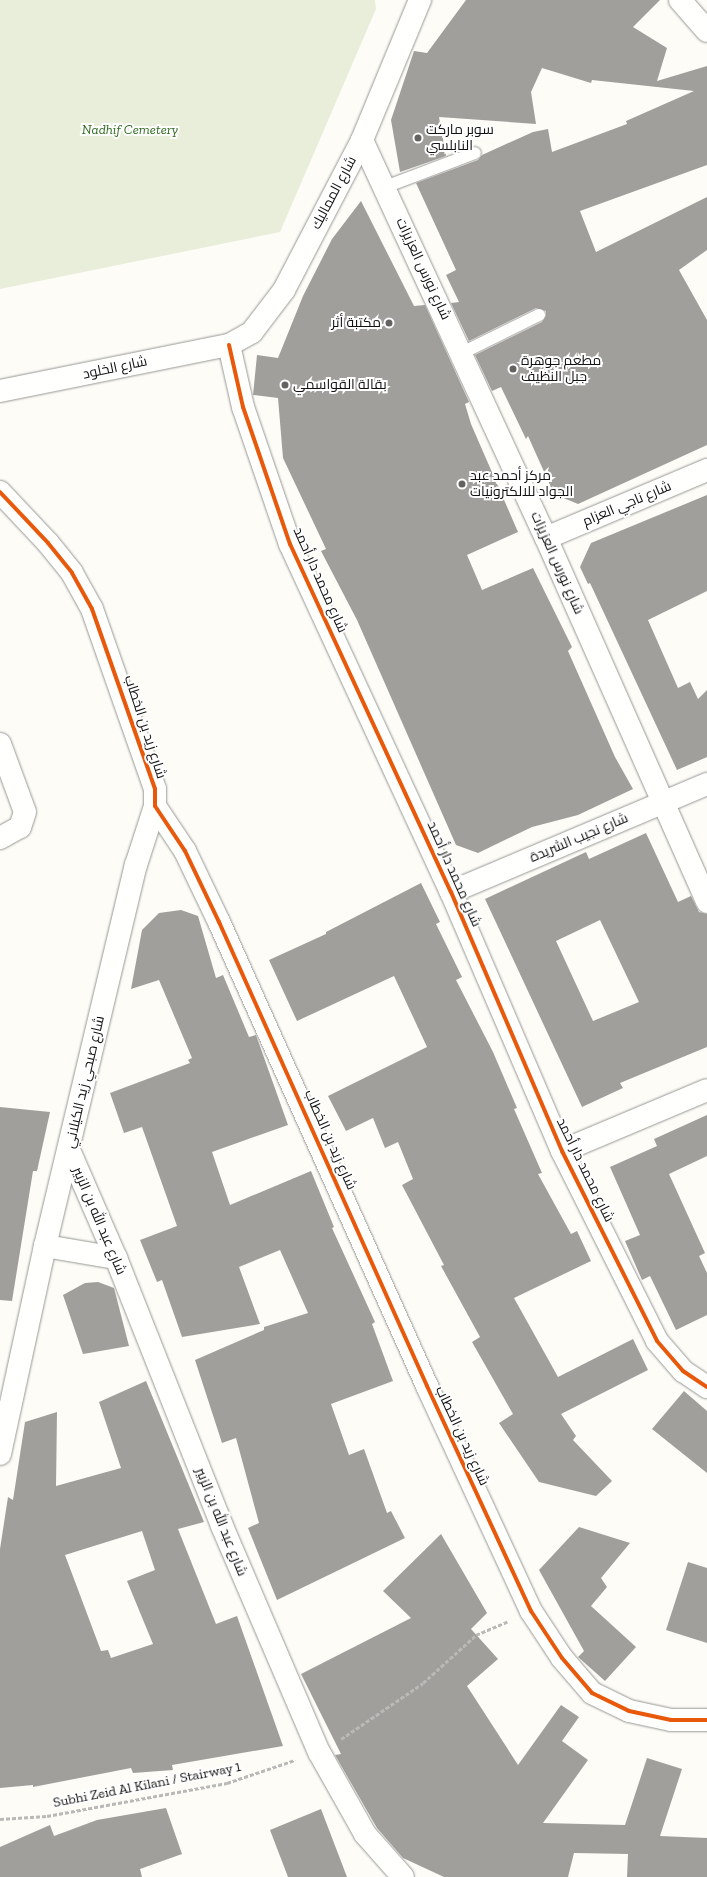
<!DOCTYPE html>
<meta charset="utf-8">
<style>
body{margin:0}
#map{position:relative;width:707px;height:1877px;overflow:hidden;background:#fdfcf7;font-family:"Zilla Slab",Cairo,serif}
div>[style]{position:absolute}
.cemetery>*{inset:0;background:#e9eedb}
.building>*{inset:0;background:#a19f9c}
.path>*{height:2.5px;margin-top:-1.25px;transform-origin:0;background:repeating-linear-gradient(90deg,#b9b9b8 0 4px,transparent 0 6px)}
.roads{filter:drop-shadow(0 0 1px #979795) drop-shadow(0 0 1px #979795)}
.service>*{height:12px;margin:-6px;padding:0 6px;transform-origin:6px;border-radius:6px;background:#fffffe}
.minor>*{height:22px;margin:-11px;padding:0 11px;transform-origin:11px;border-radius:11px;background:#fffffe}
.cycleway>*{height:4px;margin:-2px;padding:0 2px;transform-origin:2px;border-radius:2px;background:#e8590c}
.dots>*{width:11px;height:11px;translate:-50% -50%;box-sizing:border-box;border:2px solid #fff;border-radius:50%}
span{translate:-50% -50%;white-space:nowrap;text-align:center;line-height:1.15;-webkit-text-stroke:4px #fff;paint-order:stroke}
.park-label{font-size:14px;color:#2f6b1f;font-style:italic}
.poi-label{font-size:14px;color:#111}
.left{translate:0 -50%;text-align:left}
.right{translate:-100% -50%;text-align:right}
.street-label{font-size:14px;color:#111}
</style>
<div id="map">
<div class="cemetery">
<i style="clip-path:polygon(0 0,375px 0,376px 9px,280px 232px,0 289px)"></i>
</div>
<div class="building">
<i style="clip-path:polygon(466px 0,660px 0,633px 27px,667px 48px,657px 81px,707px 66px,707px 165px,580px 211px,596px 252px,707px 197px,707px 250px,679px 270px,707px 320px,707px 445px,578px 504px,554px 494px,528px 436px,526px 439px,501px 387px,492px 391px,475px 355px,542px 322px,546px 316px,546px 311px,536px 308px,469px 341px,451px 303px,459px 302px,446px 275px,456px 270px,416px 183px,478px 160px,482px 155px,533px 132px,548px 129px,552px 152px,627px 124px,626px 121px,694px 91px,592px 80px,591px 83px,542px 68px,531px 92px,536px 124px,439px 117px,446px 156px,400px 172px,391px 120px,414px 51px,427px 53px)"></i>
<i style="clip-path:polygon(361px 201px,414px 306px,425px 305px,469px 402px,465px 404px,471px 424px,518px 532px,467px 555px,482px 590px,533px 568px,572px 647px,568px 651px,615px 757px,633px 789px,578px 815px,532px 827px,478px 853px,456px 845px,357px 620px,321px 551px,326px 549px,283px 458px,278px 398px,253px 395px,257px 355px,278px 358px,303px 296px,332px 239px)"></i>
<i style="clip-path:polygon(707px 495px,707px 591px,648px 620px,678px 688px,690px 682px,698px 699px,707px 690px,707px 757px,677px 770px,590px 583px,588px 584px,580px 567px,591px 543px)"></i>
<i style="clip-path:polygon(evenodd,646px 833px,678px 902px,691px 896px,699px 912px,707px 914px,707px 1047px,620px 1083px,623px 1088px,582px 1107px,485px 899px,586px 852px,589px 859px,646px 833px,600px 920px,639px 1002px,593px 1021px,556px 941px,600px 920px)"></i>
<i style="clip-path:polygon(421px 883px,440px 922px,436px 924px,462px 977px,456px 980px,493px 1052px,517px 1108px,514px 1109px,542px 1173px,538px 1174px,571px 1234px,577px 1231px,591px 1261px,514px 1298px,558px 1377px,633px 1339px,648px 1370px,561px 1414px,576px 1436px,573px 1440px,612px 1481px,596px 1496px,539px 1482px,499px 1423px,513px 1414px,472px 1342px,480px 1337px,441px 1266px,444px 1265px,402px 1185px,413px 1179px,398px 1142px,385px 1148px,373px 1118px,346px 1131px,328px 1096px,427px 1047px,394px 976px,297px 1021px,269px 960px,326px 934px,326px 932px)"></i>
<i style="clip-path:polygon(181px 910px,198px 916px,216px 978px,223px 975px,249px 1037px,256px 1035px,288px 1125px,212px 1152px,230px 1205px,311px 1171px,334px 1227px,332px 1228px,375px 1322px,372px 1324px,393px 1381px,331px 1404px,349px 1455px,364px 1449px,387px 1513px,391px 1511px,405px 1538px,277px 1600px,248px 1528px,259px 1523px,236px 1438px,222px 1443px,195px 1360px,264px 1330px,264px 1327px,308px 1313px,280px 1250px,239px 1267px,260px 1324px,182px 1337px,162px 1280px,157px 1282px,140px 1240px,177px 1226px,142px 1127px,124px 1133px,110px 1093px,190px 1063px,188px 1060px,192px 1058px,159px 980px,131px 989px,142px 930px,159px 913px)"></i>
<i style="clip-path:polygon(0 1107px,50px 1112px,37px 1171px,33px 1171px,12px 1301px,0 1300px)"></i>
<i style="clip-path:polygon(707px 1115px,707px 1156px,669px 1174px,705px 1253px,699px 1256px,707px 1273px,707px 1315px,676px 1330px,650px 1276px,642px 1280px,625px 1241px,640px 1235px,610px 1167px,657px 1146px,654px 1139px)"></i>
<i style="clip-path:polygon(98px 1282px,114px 1288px,129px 1346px,83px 1354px,63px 1295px,85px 1283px)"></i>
<i style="clip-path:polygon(evenodd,146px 1381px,204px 1522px,178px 1529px,216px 1624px,237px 1616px,283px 1746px,172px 1765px,173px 1770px,133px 1773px,131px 1768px,33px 1787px,33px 1785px,0 1788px,0 1549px,8px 1497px,13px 1500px,25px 1422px,57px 1412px,56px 1486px,121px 1468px,99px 1402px,146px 1381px,142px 1531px,155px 1570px,127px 1581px,153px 1644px,111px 1658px,108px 1650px,101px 1651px,65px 1555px,142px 1531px)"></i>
<i style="clip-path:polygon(684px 1391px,707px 1411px,707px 1473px,652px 1429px)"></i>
<i style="clip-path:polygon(579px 1527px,630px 1543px,601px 1578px,607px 1587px,591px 1606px,636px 1647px,605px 1681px,578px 1657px,584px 1651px,539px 1570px)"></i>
<i style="clip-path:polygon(441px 1534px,487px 1613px,471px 1629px,498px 1659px,467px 1686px,518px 1765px,561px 1705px,579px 1717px,562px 1741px,588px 1760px,543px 1823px,625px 1825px,647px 1758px,682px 1769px,660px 1836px,707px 1838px,707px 1877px,627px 1877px,628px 1854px,574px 1853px,568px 1877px,444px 1877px,403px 1858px,377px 1828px,335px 1755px,341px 1754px,301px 1674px,411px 1618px,383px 1591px)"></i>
<i style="clip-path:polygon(688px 1562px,707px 1568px,707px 1643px,666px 1630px)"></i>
<i style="clip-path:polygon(166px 1808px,182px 1854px,140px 1869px,142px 1877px,0 1877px,0 1847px,50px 1825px,54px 1836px,97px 1820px)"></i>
<i style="clip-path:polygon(321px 1809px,347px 1877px,288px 1877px,270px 1830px)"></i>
</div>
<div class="path">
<i style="left:341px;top:1739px;width:99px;rotate:-34.3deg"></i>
<i style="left:423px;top:1683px;width:72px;rotate:-42.2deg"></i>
<i style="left:476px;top:1635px;width:34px;rotate:-23deg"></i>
<i style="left:0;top:1819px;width:47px;rotate:-3.7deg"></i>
<i style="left:47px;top:1816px;width:183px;rotate:-10.4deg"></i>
<i style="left:227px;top:1783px;width:72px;rotate:-18.7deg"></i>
</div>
<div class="roads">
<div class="service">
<i style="left:385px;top:187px;width:96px;rotate:-20.7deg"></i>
<i style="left:462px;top:353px;width:86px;rotate:-26.3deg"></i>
</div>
<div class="minor">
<i style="left:680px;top:0;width:41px;rotate:48.9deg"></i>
<i style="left:362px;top:140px;width:438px;rotate:65.2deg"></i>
<i style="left:546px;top:538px;width:398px;rotate:66.1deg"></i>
<i style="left:229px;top:345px;width:64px;rotate:77.3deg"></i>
<i style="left:243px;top:407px;width:145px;rotate:71.1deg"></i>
<i style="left:290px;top:544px;width:383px;rotate:65.2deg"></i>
<i style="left:451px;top:892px;width:282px;rotate:66.8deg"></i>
<i style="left:562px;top:1151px;width:212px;rotate:63.4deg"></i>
<i style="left:657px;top:1341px;width:40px;rotate:49deg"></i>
<i style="left:683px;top:1371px;width:29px;rotate:34deg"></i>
<i style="left:0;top:391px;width:234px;rotate:-11.4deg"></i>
<i style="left:229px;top:345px;width:26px;rotate:-29deg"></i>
<i style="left:252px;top:332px;width:53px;rotate:-52.7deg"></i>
<i style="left:284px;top:290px;width:169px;rotate:-62.5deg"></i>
<i style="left:362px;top:140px;width:152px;rotate:-67.5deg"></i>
<i style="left:0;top:492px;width:70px;rotate:46.7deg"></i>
<i style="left:48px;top:543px;width:38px;rotate:51deg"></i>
<i style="left:72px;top:573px;width:41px;rotate:60.9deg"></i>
<i style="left:92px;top:609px;width:191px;rotate:70.7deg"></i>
<i style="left:155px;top:789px;width:17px;rotate:90deg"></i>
<i style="left:155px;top:806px;width:54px;rotate:56.3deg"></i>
<i style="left:185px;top:851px;width:79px;rotate:64.4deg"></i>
<i style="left:219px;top:922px;width:508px;rotate:65.85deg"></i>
<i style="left:427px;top:1386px;width:248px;rotate:65.2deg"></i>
<i style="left:531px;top:1611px;width:56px;rotate:56.6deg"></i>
<i style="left:562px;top:1658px;width:46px;rotate:49.4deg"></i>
<i style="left:592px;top:1693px;width:41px;rotate:25.9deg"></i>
<i style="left:629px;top:1711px;width:43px;rotate:12.1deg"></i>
<i style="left:671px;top:1720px;width:36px"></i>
<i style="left:546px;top:538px;width:175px;rotate:-22.9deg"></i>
<i style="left:0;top:744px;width:72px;rotate:69.8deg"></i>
<i style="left:25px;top:812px;width:16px;rotate:108deg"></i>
<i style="left:20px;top:827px;width:23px;rotate:151deg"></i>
<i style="left:451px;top:892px;width:278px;rotate:-22.9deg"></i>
<i style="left:69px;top:1150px;width:118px;rotate:66.5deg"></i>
<i style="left:116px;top:1258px;width:288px;rotate:68.4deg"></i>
<i style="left:222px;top:1526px;width:246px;rotate:66.8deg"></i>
<i style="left:319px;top:1752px;width:94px;rotate:60.7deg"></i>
<i style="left:365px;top:1834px;width:57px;rotate:48.5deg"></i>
<i style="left:562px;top:1151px;width:157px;rotate:-22.8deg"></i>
<i style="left:45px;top:1246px;width:72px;rotate:9.6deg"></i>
<i style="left:0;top:1454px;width:213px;rotate:-77.8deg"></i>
<i style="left:45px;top:1246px;width:392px;rotate:-76.6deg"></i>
<i style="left:136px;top:865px;width:62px;rotate:-72.1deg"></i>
</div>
</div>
<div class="cycleway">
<i style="left:229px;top:345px;width:64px;rotate:77.3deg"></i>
<i style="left:243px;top:407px;width:145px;rotate:71.1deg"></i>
<i style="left:290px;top:544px;width:383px;rotate:65.2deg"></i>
<i style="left:451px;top:892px;width:282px;rotate:66.8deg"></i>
<i style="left:562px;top:1151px;width:212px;rotate:63.4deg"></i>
<i style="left:657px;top:1341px;width:40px;rotate:49deg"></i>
<i style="left:683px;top:1371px;width:29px;rotate:34deg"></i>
<i style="left:0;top:492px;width:70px;rotate:46.7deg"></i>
<i style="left:48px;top:543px;width:38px;rotate:51deg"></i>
<i style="left:72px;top:573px;width:41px;rotate:60.9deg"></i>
<i style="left:92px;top:609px;width:191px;rotate:70.7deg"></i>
<i style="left:155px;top:789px;width:17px;rotate:90deg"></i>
<i style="left:155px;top:806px;width:54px;rotate:56.3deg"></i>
<i style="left:185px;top:851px;width:79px;rotate:64.4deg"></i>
<i style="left:219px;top:922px;width:508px;rotate:65.85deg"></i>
<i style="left:427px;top:1386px;width:248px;rotate:65.2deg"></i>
<i style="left:531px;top:1611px;width:56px;rotate:56.6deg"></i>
<i style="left:562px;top:1658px;width:46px;rotate:49.4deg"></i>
<i style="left:592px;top:1693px;width:41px;rotate:25.9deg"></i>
<i style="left:629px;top:1711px;width:43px;rotate:12.1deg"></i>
<i style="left:671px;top:1720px;width:36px"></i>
</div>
<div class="dots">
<i style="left:418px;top:138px;background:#646362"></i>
<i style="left:389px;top:323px;background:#646362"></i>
<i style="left:513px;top:369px;background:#646362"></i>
<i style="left:285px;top:385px;background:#646362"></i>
<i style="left:462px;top:484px;background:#646362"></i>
</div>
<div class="park-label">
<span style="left:130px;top:130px">Nadhif Cemetery</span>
</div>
<div class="poi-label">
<span class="left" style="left:426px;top:138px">سوبر ماركت<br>النابلسي</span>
<span class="right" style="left:381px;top:323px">مكتبة أثر</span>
<span class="left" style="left:521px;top:369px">مطعم جوهرة<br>جبل النظيف</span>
<span class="left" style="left:293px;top:385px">بقالة القواسمي</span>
<span class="left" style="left:470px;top:484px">مركز أحمد عبد<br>الجواد للالكترونيات</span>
</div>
<div class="street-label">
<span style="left:334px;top:193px;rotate:-62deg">شارع المماليك</span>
<span style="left:423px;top:269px;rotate:65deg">شارع نورس العزيزات</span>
<span style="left:115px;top:368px;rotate:-12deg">شارع الخلود</span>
<span style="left:627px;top:504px;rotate:-23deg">شارع ناجي العزام</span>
<span style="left:557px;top:563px;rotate:66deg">شارع نورس العزيزات</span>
<span style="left:320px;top:580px;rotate:66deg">شارع محمد دار أحمد</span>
<span style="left:145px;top:727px;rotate:72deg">شارع زيد بن الخطاب</span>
<span style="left:579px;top:838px;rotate:-23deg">شارع نجيب الشريدة</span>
<span style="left:454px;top:874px;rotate:66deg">شارع محمد دار أحمد</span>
<span style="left:85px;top:1082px;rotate:-77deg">شارع صبحي زيد الكيلاني</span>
<span style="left:330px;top:1140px;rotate:66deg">شارع زيد بن الخطاب</span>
<span style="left:585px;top:1170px;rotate:64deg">شارع محمد دار أحمد</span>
<span style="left:99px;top:1221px;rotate:67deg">شارع عبد الله بن الزبير</span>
<span style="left:462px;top:1436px;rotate:65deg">شارع زيد بن الخطاب</span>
<span style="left:221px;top:1522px;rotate:68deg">شارع عبد الله بن الزبير</span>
<span style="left:147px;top:1785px;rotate:-11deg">Subhi Zeid Al Kilani / Stairway 1</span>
</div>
</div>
